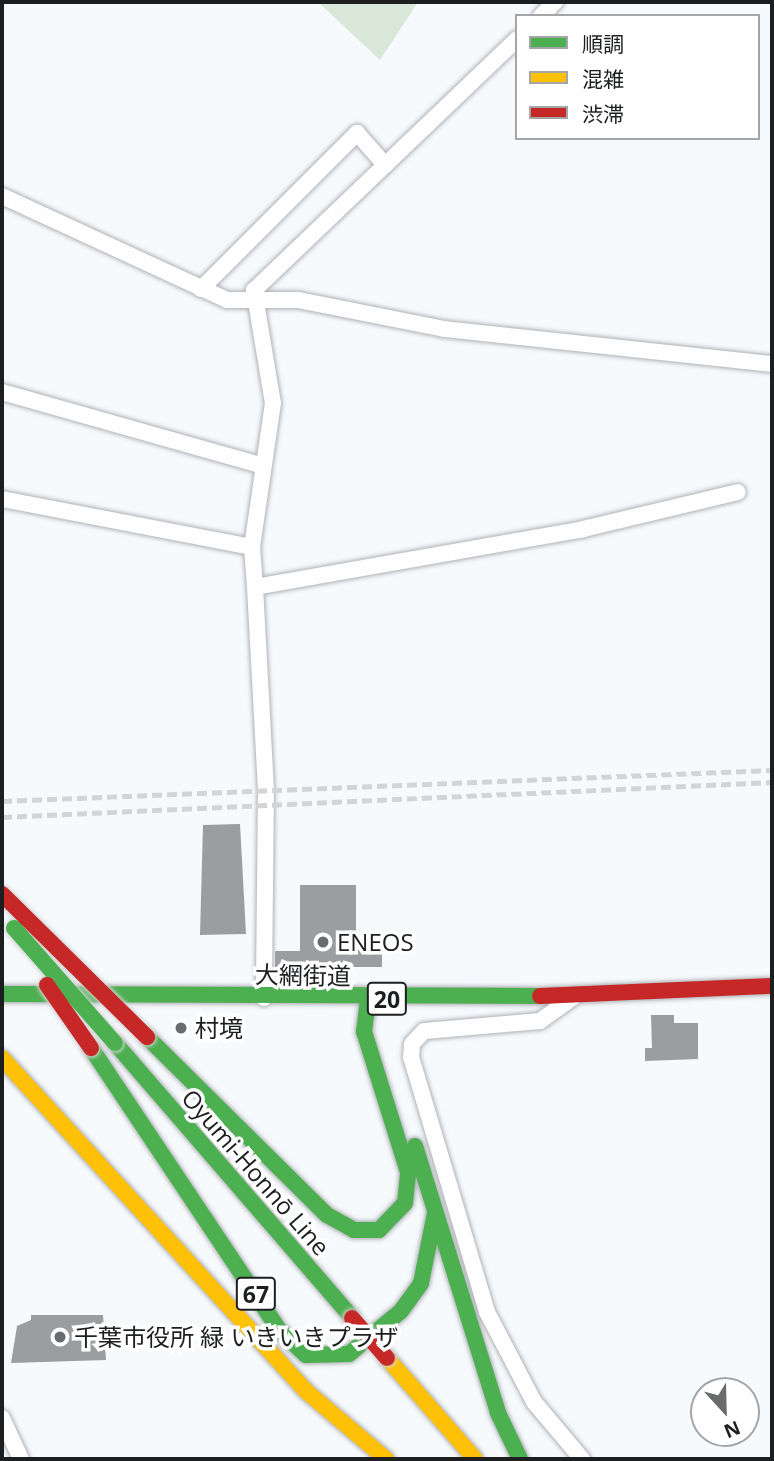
<!DOCTYPE html>
<meta charset="utf-8">
<style>
body{margin:0}
#map{position:relative;width:774px;height:1461px;overflow:hidden;background:#f7fafd;font-family:"Open Sans","Noto Sans JP",sans-serif}
div>[style]{position:absolute}
.green>*{inset:0;background:#d8e7d8}
.building>*{inset:0;background:#9b9da0}
.roads{filter:drop-shadow(0 0 2px #b0b2b5) drop-shadow(0 0 2px #b0b2b5)}
.street>*{height:16px;margin:-8px;padding:0 8px;transform-origin:8px;border-radius:8px;background:#fefeff}
.fast>*{height:16px;margin:-8px;padding:0 8px;transform-origin:8px;border-radius:8px;background:#4caf50}
.slow>*{height:16px;margin:-8px;padding:0 8px;transform-origin:8px;border-radius:8px;background:#ffc107}
.jam>*{height:16px;margin:-8px;padding:0 8px;transform-origin:8px;border-radius:8px;background:#c62828}
.rail>*{height:4.5px;margin-top:-2.25px;transform-origin:0;background:repeating-linear-gradient(90deg,#d3d4d5 0 10px,transparent 0 15px)}
.bridges{filter:drop-shadow(0 0 2px #d3d5d6) drop-shadow(0 0 2px #d3d5d6)}
.fast-bridge>*{height:16px;margin:-8px;padding:0 8px;transform-origin:8px;border-radius:8px;background:#4caf50}
.jam-bridge>*{height:16px;margin:-8px;padding:0 8px;transform-origin:8px;border-radius:8px;background:#c62828}
.dots>*{width:19px;height:19px;translate:-50% -50%;box-sizing:border-box;border:4px solid #fff;border-radius:50%}
span{translate:-50% -50%;white-space:nowrap;text-align:center;line-height:1.15;-webkit-text-stroke:7px #fff;paint-order:stroke}
.shield-label span{padding:2px 5px;background:#fff;border:2px solid;border-radius:5px;-webkit-text-stroke-width:0}
.shield-label{font-size:23px;color:#1c1e20;font-weight:700}
.poi-label{font-size:24px;color:#1c1e20}
.left{translate:0 -50%;text-align:left}
.street-label{font-size:24px;color:#1c1e20}
.frame{position:absolute;inset:0;border:4px solid #1c1e20;pointer-events:none}
.legend{position:absolute;left:515px;top:14px;width:245px;height:126px;box-sizing:border-box;background:#fff;border:2px solid #a4a5a6;margin:0;padding:9px 12px;list-style:none;font-size:21px;color:#1c1e20}
.legend li{display:flex;align-items:center;gap:14px;height:35px}
.legend b{width:35px;border:2px solid #a4a5a6}
.north{position:absolute;left:690px;top:1377px;width:70px;height:70px;box-sizing:border-box;background:#fff;border:2px solid #a4a5a6;border-radius:50%;rotate:158deg;font-size:19px;font-weight:700;line-height:28px;text-align:center;color:#1c1e20}
.north::after{content:'';display:block;margin:auto;width:24px;height:32px;background:#696b6d;clip-path:polygon(50% 0,100% 100%,50% 72%,0 100%)}
</style>
<div id="map">
<div class="green">
<i style="clip-path:polygon(318px 2px,418px 2px,380px 60px)"></i>
</div>
<div class="building">
<i style="clip-path:polygon(240px 824px,246px 934px,200px 935px,203px 825px)"></i>
<i style="clip-path:polygon(300px 885px,356px 885px,356px 946px,382px 946px,382px 967px,275px 967px,275px 951px,300px 951px)"></i>
<i style="clip-path:polygon(651px 1015px,674px 1015px,674px 1023px,698px 1023px,698px 1059px,645px 1061px,645px 1048px,652px 1048px)"></i>
<i style="clip-path:polygon(31px 1315px,103px 1315px,106px 1360px,11px 1363px,17px 1326px,31px 1320px)"></i>
</div>
<div class="roads">
<div class="street">
<i style="left:541px;top:16px;width:20px;rotate:-45deg"></i>
<i style="left:517px;top:39px;width:364px;rotate:136.3deg"></i>
<i style="left:254px;top:290px;width:115px;rotate:80.5deg"></i>
<i style="left:273px;top:403px;width:146px;rotate:98.3deg"></i>
<i style="left:252px;top:547px;width:40px;rotate:85.7deg"></i>
<i style="left:255px;top:587px;width:333px;rotate:-10deg"></i>
<i style="left:583px;top:529px;width:159px;rotate:-13.4deg"></i>
<i style="left:2px;top:196px;width:248px;rotate:24.8deg"></i>
<i style="left:227px;top:300px;width:71px"></i>
<i style="left:298px;top:300px;width:149px;rotate:11.2deg"></i>
<i style="left:444px;top:329px;width:330px;rotate:6.1deg"></i>
<i style="left:201px;top:289px;width:221px;rotate:-45deg"></i>
<i style="left:357px;top:133px;width:43px;rotate:48.8deg"></i>
<i style="left:2px;top:392px;width:271px;rotate:15.8deg"></i>
<i style="left:2px;top:499px;width:255px;rotate:10.9deg"></i>
<i style="left:255px;top:587px;width:204px;rotate:86.9deg"></i>
<i style="left:266px;top:791px;width:207px;rotate:90.6deg"></i>
<i style="left:575px;top:996px;width:43px;rotate:144.5deg"></i>
<i style="left:540px;top:1021px;width:116px;rotate:175.1deg"></i>
<i style="left:424px;top:1031px;width:18px;rotate:133deg"></i>
<i style="left:412px;top:1044px;width:13px;rotate:94deg"></i>
<i style="left:411px;top:1057px;width:266px;rotate:73.4deg"></i>
<i style="left:487px;top:1312px;width:102px;rotate:62.4deg"></i>
<i style="left:534px;top:1402px;width:75px;rotate:49.9deg"></i>
<i style="left:2px;top:1418px;width:45px;rotate:65.1deg"></i>
</div>
<div class="fast">
<i style="left:2px;top:994px;width:538px;rotate:0.21deg"></i>
<i style="left:147px;top:1037px;width:253px;rotate:44.7deg"></i>
<i style="left:327px;top:1215px;width:31px;rotate:29deg"></i>
<i style="left:354px;top:1230px;width:25px"></i>
<i style="left:379px;top:1230px;width:37px;rotate:-46deg"></i>
<i style="left:405px;top:1203px;width:31px;rotate:-84deg"></i>
<i style="left:408px;top:1172px;width:147px;rotate:-107.4deg"></i>
<i style="left:364px;top:1032px;width:33px;rotate:-83deg"></i>
<i style="left:115px;top:1043px;width:363px;rotate:49.2deg"></i>
<i style="left:91px;top:1048px;width:339px;rotate:56.3deg"></i>
<i style="left:279px;top:1330px;width:37px;rotate:43deg"></i>
<i style="left:306px;top:1355px;width:43px;rotate:-1.3deg"></i>
<i style="left:349px;top:1354px;width:67px;rotate:-39.6deg"></i>
<i style="left:401px;top:1311px;width:34px;rotate:-54deg"></i>
<i style="left:421px;top:1283px;width:71px;rotate:-78.7deg"></i>
<i style="left:415px;top:1146px;width:280px;rotate:72.7deg"></i>
<i style="left:498px;top:1413px;width:51px;rotate:64.4deg"></i>
</div>
<div class="slow">
<i style="left:2px;top:1058px;width:452px;rotate:47.6deg"></i>
<i style="left:307px;top:1392px;width:104px;rotate:40.3deg"></i>
<i style="left:387px;top:1358px;width:134px;rotate:48.9deg"></i>
</div>
<div class="jam">
<i style="left:540px;top:996px;width:232px;rotate:-2.5deg"></i>
</div>
</div>
<div class="rail">
<i style="left:2px;top:801px;width:771px;rotate:-2.31deg"></i>
<i style="left:2px;top:817px;width:771px;rotate:-2.6deg"></i>
</div>
<div class="bridges">
<div class="fast-bridge">
<i style="left:14px;top:928px;width:153px;rotate:48.7deg"></i>
</div>
<div class="jam-bridge">
<i style="left:2px;top:894px;width:204px;rotate:44.6deg"></i>
<i style="left:47px;top:985px;width:77px;rotate:55.1deg"></i>
<i style="left:352px;top:1318px;width:53px;rotate:48.8deg"></i>
</div>
</div>
<div class="dots">
<i style="left:323px;top:942px;background:#696b6d"></i>
<i style="left:181px;top:1028px;background:#696b6d"></i>
<i style="left:60px;top:1337px;background:#696b6d"></i>
</div>
<div class="shield-label">
<span style="left:387px;top:999px">20</span>
<span style="left:256px;top:1294px">67</span>
</div>
<div class="poi-label">
<span class="left" style="left:337px;top:942px">ENEOS</span>
<span class="left" style="left:195px;top:1028px">村境</span>
<span class="left" style="left:74px;top:1337px">千葉市役所 緑 いきいきプラザ</span>
</div>
<div class="street-label">
<span style="left:303px;top:975px;rotate:1deg">大網街道</span>
<span style="left:256px;top:1172px;rotate:49deg">Oyumi-Honnō Line</span>
</div>
<div class="frame"></div>
<ul class="legend">
<li><b style="height:9px;background:#4caf50"></b>順調</li>
<li><b style="height:9px;background:#ffc107"></b>混雑</li>
<li><b style="height:9px;background:#c62828"></b>渋滞</li>
</ul>
<div class="north">N</div>
</div>
